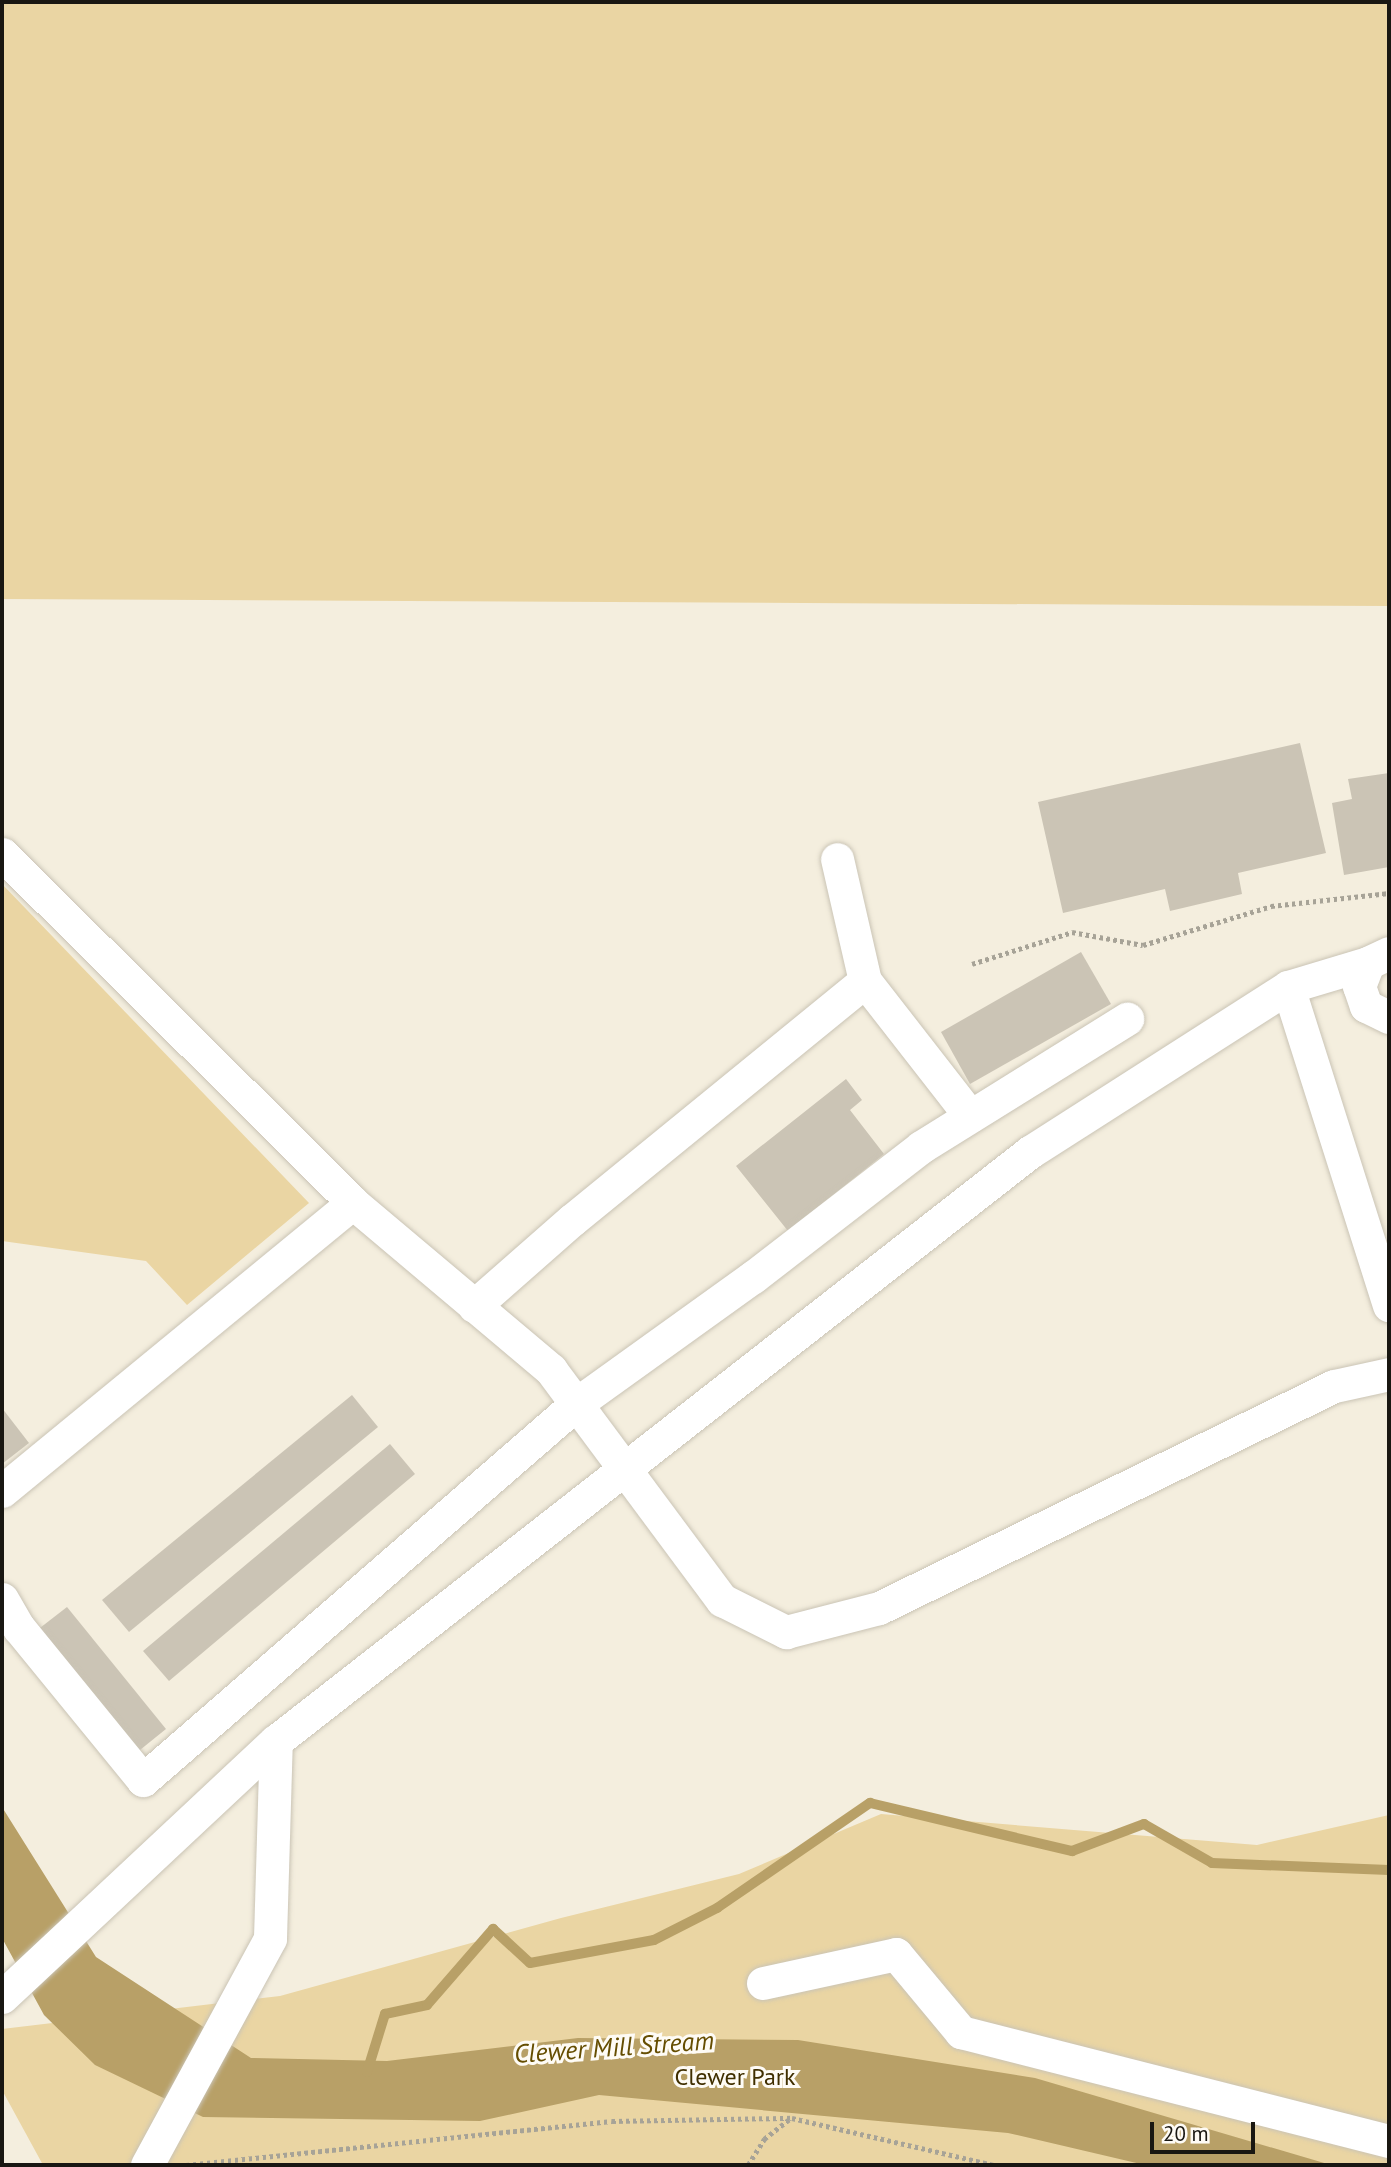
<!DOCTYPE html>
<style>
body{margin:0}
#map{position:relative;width:1391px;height:2167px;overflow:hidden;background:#f4eede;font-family:"PT Sans",sans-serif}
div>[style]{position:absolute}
.green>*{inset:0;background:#ead5a3}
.water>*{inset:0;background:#b8a067}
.stream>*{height:10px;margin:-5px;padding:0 5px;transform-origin:5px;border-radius:5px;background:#b8a067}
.building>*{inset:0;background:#cbc4b5}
.path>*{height:4.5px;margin-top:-2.25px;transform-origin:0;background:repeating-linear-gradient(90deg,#a7a397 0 3.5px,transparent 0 7px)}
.roads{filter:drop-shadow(0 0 2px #cac4b5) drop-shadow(0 0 2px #cac4b5)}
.minor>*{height:33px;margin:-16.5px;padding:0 16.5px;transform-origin:16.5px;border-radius:16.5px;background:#fff}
span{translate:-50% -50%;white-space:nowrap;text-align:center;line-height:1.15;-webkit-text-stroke:6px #fefbf5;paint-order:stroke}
.park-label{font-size:24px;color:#402f00}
.water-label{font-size:26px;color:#654d01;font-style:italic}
.frame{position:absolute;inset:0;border:4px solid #191712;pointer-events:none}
.scale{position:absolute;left:1150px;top:2122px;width:105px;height:32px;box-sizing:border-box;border:4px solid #191712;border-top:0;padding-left:9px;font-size:21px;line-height:24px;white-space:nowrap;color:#191712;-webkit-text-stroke:5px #fefbf5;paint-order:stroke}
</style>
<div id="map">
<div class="green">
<i style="clip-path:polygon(2px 2px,1389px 2px,1389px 606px,2px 599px)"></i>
<i style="clip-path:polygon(2px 884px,309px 1203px,187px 1305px,146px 1261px,2px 1241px)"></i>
<i style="clip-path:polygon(881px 1814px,1257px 1845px,1389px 1815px,1389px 2165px,43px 2165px,2px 2090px,2px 2029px,280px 1996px,561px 1918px,739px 1874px)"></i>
</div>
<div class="water">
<i style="clip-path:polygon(2px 1807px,96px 1957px,251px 2058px,387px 2061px,578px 2038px,798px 2040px,1035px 2078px,1331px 2165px,1145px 2165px,1008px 2133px,599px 2095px,480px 2121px,203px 2117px,95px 2065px,44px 2015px,2px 1938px)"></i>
</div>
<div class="stream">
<i style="left:367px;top:2072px;width:61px;rotate:-72.8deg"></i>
<i style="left:385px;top:2014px;width:43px;rotate:-12.1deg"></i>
<i style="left:427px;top:2005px;width:101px;rotate:-49deg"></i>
<i style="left:493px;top:1929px;width:50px;rotate:42.6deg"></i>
<i style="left:530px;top:1963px;width:126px;rotate:-10.5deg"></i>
<i style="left:654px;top:1940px;width:71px;rotate:-26.9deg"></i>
<i style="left:717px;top:1908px;width:186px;rotate:-34.5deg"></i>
<i style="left:870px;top:1803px;width:208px;rotate:13.4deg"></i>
<i style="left:1072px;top:1851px;width:77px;rotate:-20.6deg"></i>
<i style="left:1144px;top:1824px;width:78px;rotate:29.8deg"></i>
<i style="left:1212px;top:1863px;width:177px;rotate:2.3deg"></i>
</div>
<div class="building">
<i style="clip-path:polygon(1300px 743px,1326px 853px,1238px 873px,1242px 894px,1170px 911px,1165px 889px,1063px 913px,1038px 802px)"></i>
<i style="clip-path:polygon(1389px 773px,1389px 867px,1344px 875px,1332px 803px,1352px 799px,1348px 779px)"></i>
<i style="clip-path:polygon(1081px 952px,1111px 1004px,970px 1084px,941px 1032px)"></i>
<i style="clip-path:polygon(846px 1079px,862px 1100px,850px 1110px,884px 1154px,788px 1231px,736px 1166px)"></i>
<i style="clip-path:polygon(352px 1395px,378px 1427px,129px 1632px,102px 1600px)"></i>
<i style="clip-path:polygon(2px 1408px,29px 1443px,2px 1464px)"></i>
<i style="clip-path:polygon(390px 1444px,415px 1474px,169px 1681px,143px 1651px)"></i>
<i style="clip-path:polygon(67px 1607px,166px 1729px,135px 1754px,36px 1631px)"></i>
</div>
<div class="path">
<i style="left:972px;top:964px;width:105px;rotate:-17.7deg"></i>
<i style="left:1072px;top:932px;width:72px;rotate:10.4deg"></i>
<i style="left:1143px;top:945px;width:134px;rotate:-16.9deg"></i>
<i style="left:1271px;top:906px;width:119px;rotate:-6.3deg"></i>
<i style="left:186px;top:2165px;width:428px;rotate:-5.9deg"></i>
<i style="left:612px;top:2121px;width:180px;rotate:-1deg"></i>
<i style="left:792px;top:2118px;width:207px;rotate:13.1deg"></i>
<i style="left:748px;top:2165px;width:31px;rotate:-58deg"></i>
<i style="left:764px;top:2139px;width:34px;rotate:-38deg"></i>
</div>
<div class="roads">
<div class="minor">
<i style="left:2px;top:854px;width:495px;rotate:44.8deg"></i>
<i style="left:353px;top:1203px;width:259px;rotate:40.1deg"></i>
<i style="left:551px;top:1370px;width:287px;rotate:53.4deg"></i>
<i style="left:722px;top:1600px;width:72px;rotate:26.6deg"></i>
<i style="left:786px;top:1632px;width:96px;rotate:-14.5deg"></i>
<i style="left:879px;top:1608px;width:506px;rotate:-26.01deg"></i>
<i style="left:1334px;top:1386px;width:56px;rotate:-12.3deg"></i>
<i style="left:1389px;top:953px;width:23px;rotate:155deg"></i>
<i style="left:1368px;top:963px;width:25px;rotate:111deg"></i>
<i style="left:1359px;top:986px;width:21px;rotate:71deg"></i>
<i style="left:1366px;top:1006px;width:25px;rotate:26deg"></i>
<i style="left:865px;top:981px;width:171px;rotate:52.1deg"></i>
<i style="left:1288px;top:987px;width:334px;rotate:72.4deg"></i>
<i style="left:474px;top:1306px;width:130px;rotate:-41.3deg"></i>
<i style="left:572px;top:1220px;width:378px;rotate:-39.2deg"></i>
<i style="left:865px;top:981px;width:125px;rotate:-102.9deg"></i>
<i style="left:2px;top:1491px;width:454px;rotate:-39.4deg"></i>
<i style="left:2px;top:1599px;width:34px;rotate:60deg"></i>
<i style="left:19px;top:1628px;width:196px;rotate:50.8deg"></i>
<i style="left:143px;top:1780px;width:573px;rotate:-40.97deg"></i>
<i style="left:576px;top:1404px;width:218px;rotate:-35.7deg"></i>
<i style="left:753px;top:1277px;width:212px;rotate:-37.7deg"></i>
<i style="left:921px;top:1147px;width:243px;rotate:-31.9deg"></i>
<i style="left:763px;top:1983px;width:136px;rotate:-12.3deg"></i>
<i style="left:896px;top:1954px;width:102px;rotate:50.2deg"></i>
<i style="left:961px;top:2032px;width:442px;rotate:14.3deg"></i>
<i style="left:2px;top:1997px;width:375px;rotate:-43.1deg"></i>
<i style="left:276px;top:1741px;width:957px;rotate:-38deg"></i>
<i style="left:1030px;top:1152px;width:306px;rotate:-32.6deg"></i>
<i style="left:1288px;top:987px;width:84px;rotate:-16.7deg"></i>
<i style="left:147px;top:2165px;width:258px;rotate:-61.5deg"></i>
<i style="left:270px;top:1938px;width:197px;rotate:-88.3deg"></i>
</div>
</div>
<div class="park-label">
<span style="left:735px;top:2077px">Clewer Park</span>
</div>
<div class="water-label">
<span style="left:614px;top:2047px;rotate:-4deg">Clewer Mill Stream</span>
</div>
<div class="frame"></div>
<div class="scale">20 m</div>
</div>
